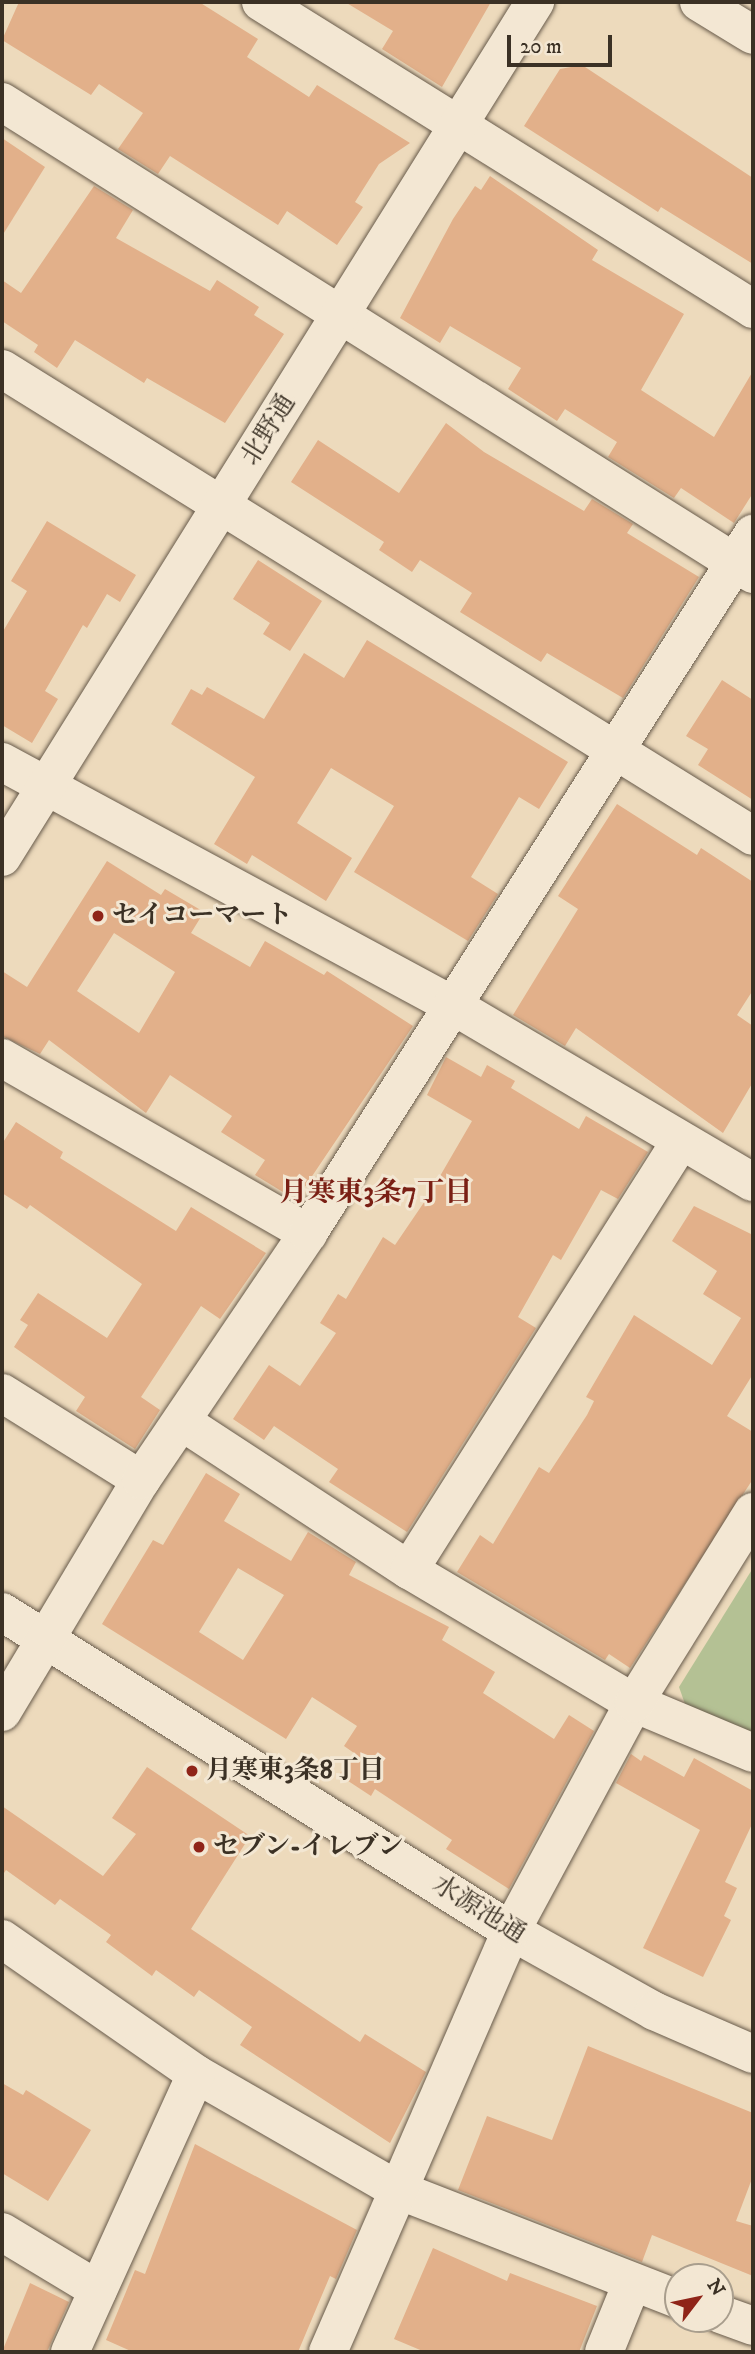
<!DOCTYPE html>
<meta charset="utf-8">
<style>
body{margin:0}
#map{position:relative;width:755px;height:2354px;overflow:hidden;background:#eddabc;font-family:"IM FELL DW Pica","Noto Serif JP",serif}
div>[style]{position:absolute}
.green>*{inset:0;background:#b4c194}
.building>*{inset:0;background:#e2b08a}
.roads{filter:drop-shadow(0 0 2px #685b4b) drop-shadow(0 0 2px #685b4b)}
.minor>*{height:38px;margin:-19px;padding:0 19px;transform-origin:19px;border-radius:19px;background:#f3e7d3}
.dots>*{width:19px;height:19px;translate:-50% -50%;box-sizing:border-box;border:4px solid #f3e7d3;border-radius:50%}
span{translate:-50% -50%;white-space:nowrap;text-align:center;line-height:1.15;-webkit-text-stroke:6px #f3e7d3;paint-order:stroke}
.street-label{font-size:26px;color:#3b3125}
.poi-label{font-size:26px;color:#3b3125;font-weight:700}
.left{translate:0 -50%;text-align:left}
.neighbourhood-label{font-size:28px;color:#7a1f14;font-weight:700}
.frame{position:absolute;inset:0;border:4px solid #3b3125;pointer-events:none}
.north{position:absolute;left:664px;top:2263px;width:70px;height:70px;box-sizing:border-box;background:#f3e7d3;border:2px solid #a99e8d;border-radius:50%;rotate:58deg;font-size:19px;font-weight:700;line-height:28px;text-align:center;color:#3b3125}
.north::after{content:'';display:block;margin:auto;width:24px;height:32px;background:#8f2418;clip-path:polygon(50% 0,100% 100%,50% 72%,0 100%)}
.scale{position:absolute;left:507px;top:35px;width:105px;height:32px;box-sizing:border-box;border:4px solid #3b3125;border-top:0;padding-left:9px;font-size:21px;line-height:24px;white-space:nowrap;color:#3b3125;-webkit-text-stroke:5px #f3e7d3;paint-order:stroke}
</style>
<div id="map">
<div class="green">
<i style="clip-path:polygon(753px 1568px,753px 1734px,685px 1704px,679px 1687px)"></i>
</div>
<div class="building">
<i style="clip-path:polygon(19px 2px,199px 2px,258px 39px,247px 57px,309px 97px,317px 85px,410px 143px,379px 164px,355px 202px,363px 207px,337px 245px,287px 211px,278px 225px,170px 156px,158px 174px,118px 149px,143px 113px,99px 84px,91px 95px,2px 40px)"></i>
<i style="clip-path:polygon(345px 2px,491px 2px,442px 87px,382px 49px,393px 31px)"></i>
<i style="clip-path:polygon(582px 65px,753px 178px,753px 264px,661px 207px,658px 212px,524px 126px,560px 69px)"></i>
<i style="clip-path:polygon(2px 138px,45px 167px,2px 236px)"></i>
<i style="clip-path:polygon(490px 176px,598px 250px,592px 260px,684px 314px,641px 390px,714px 437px,753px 371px,753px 493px,734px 523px,681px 488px,674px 498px,608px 457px,617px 442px,565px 409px,557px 421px,508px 389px,521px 368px,450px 326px,440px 343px,400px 318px,453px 219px,475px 186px,481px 190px)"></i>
<i style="clip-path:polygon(94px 186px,133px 210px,116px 238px,210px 291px,217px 280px,259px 307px,254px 315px,284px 334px,225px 423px,147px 378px,144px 383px,75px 340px,57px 368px,34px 352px,38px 345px,2px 321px,2px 280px,21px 293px)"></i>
<i style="clip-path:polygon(446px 423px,484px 452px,584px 511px,592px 499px,633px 524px,627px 533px,699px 577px,623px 698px,547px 653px,541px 662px,460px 612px,472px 593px,420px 560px,412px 572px,379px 550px,384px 542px,291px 482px,318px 440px,399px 493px)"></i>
<i style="clip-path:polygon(47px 521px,136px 575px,120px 602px,107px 594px,87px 628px,83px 625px,45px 691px,58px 699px,32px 743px,2px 725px,2px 633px,27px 591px,11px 581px)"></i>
<i style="clip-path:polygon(258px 560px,322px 601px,290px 651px,263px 634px,270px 623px,233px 599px)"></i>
<i style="clip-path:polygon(367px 640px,568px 762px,539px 809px,519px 797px,471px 877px,498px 894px,468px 941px,354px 872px,394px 806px,331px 768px,297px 823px,352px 858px,326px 901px,252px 855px,247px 864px,214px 844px,255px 777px,171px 724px,191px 689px,202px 695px,207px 687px,264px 719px,304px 653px,344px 678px)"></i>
<i style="clip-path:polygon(722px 680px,753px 700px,753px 800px,698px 765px,708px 749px,686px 736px)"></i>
<i style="clip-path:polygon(617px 804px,697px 855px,701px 848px,753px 882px,753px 990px,737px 1015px,753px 1026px,753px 1082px,723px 1133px,576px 1028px,565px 1046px,513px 1015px,578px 909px,558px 896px)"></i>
<i style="clip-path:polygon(evenodd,107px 861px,161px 895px,165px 889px,204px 912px,191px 933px,250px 967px,265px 941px,324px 975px,327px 971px,413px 1026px,296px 1200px,255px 1175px,265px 1160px,221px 1132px,232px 1116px,170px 1075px,146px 1113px,49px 1040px,40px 1054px,2px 1036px,2px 971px,27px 987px,107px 861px,114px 933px,175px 972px,139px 1033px,77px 991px,114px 933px)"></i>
<i style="clip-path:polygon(446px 1057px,481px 1077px,487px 1065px,515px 1081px,511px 1088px,579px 1129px,586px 1116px,648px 1152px,618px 1199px,601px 1190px,561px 1260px,553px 1255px,518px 1317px,536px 1328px,407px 1532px,329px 1482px,338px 1469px,274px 1426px,264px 1440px,233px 1419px,269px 1365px,300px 1386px,336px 1333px,320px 1323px,338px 1294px,346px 1299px,383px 1237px,395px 1245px,429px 1195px,472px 1121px,427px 1095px)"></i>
<i style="clip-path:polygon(16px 1122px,63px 1152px,60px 1158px,176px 1231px,191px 1207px,266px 1253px,220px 1319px,201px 1306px,141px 1397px,160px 1410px,135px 1449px,76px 1411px,85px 1397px,14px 1347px,28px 1325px,20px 1320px,38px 1293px,107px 1338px,142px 1284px,30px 1205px,27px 1209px,2px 1193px,2px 1144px)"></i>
<i style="clip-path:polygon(694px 1206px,753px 1235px,753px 1374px,727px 1416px,753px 1432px,753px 1479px,630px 1668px,609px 1654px,605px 1660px,457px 1572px,480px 1535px,493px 1544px,539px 1467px,549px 1473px,587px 1415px,594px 1401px,586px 1397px,634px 1315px,712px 1365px,741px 1318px,703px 1294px,717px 1271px,672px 1241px)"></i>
<i style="clip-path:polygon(evenodd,206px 1473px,240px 1494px,224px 1521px,291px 1561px,308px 1532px,356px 1562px,349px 1575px,449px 1627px,442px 1640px,495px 1672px,483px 1693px,554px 1739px,569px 1715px,594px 1731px,509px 1889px,446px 1849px,452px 1840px,375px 1789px,371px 1796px,339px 1775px,354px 1753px,344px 1746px,357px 1726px,312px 1697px,286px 1739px,102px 1624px,153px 1540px,163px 1545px,206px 1473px,238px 1568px,284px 1595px,243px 1660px,199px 1632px,238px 1568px)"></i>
<i style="clip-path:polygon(631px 1754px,641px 1761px,644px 1755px,684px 1777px,694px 1758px,753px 1791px,753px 1822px,725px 1882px,737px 1888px,724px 1916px,731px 1920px,703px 1977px,643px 1948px,700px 1830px,616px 1783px)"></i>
<i style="clip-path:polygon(147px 1767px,250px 1836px,191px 1929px,360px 2042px,365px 2034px,426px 2072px,390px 2143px,240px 2045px,252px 2027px,199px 1990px,194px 1997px,156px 1970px,152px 1976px,106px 1942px,111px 1935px,60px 1899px,55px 1905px,6px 1870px,2px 1876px,2px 1806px,103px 1876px,136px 1834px,112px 1818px)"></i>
<i style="clip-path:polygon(588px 2046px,753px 2113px,753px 2176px,736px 2221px,753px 2226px,753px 2276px,652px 2235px,642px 2262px,458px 2190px,487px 2116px,552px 2140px)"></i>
<i style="clip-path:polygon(2px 2083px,23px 2095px,26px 2090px,91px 2130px,48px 2201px,2px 2173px)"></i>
<i style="clip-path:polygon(195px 2144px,357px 2230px,336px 2279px,330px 2276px,298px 2352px,133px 2352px,106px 2340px,135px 2270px,145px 2274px)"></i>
<i style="clip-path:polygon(433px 2248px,507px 2281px,510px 2273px,597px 2306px,579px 2352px,425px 2352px,394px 2339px)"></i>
<i style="clip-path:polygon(30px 2283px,69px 2302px,47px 2352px,2px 2352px)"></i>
</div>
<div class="roads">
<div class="minor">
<i style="left:261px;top:2px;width:580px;rotate:31.96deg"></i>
<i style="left:699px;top:2px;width:63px;rotate:31.4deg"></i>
<i style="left:2px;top:102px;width:887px;rotate:32.15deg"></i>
<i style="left:2px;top:369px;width:884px;rotate:31.87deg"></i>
<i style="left:2px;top:762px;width:511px;rotate:28.37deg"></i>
<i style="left:452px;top:1005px;width:349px;rotate:30.5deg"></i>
<i style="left:2px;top:857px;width:1008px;rotate:-58.06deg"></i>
<i style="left:2px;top:1058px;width:353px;rotate:29.8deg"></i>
<i style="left:2px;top:1393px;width:164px;rotate:32deg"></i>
<i style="left:184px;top:1423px;width:269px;rotate:33.2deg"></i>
<i style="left:409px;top:1570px;width:261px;rotate:30.6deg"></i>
<i style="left:634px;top:1703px;width:129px;rotate:22.8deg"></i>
<i style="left:409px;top:1570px;width:507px;rotate:-57.66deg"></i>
<i style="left:2px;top:1612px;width:601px;rotate:32.08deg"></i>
<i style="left:511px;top:1931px;width:164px;rotate:29.2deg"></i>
<i style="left:654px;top:2011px;width:108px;rotate:23.5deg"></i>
<i style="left:2px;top:1712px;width:270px;rotate:-59.1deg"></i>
<i style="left:141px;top:1480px;width:298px;rotate:-55.9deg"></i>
<i style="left:308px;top:1233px;width:829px;rotate:-57.52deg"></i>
<i style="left:2px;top:1939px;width:236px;rotate:34.8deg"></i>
<i style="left:196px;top:2074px;width:233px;rotate:29.9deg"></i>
<i style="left:398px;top:2190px;width:300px;rotate:21.3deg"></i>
<i style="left:2px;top:2232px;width:112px;rotate:31.1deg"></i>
<i style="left:720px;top:2314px;width:35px;rotate:20deg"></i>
<i style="left:70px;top:2352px;width:305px;rotate:-65.6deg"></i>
<i style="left:328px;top:2352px;width:459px;rotate:-66.5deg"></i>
<i style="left:511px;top:1931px;width:259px;rotate:-61.7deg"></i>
<i style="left:634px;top:1703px;width:225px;rotate:-58.1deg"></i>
<i style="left:604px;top:2352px;width:74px;rotate:-67.9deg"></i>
</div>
</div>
<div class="dots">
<i style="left:98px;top:916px;background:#8f2418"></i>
<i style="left:192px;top:1771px;background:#8f2418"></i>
<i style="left:199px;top:1847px;background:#8f2418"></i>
</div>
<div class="street-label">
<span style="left:269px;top:430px;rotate:-58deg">北野通</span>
<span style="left:479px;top:1910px;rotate:32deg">水源池通</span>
</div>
<div class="poi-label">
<span class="left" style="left:112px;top:916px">セイコーマート</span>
<span class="left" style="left:206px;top:1771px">月寒東3条8丁目</span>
<span class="left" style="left:213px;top:1847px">セブン-イレブン</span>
</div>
<div class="neighbourhood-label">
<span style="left:376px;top:1193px">月寒東3条7丁目</span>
</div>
<div class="frame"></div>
<div class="north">N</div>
<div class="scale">20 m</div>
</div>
